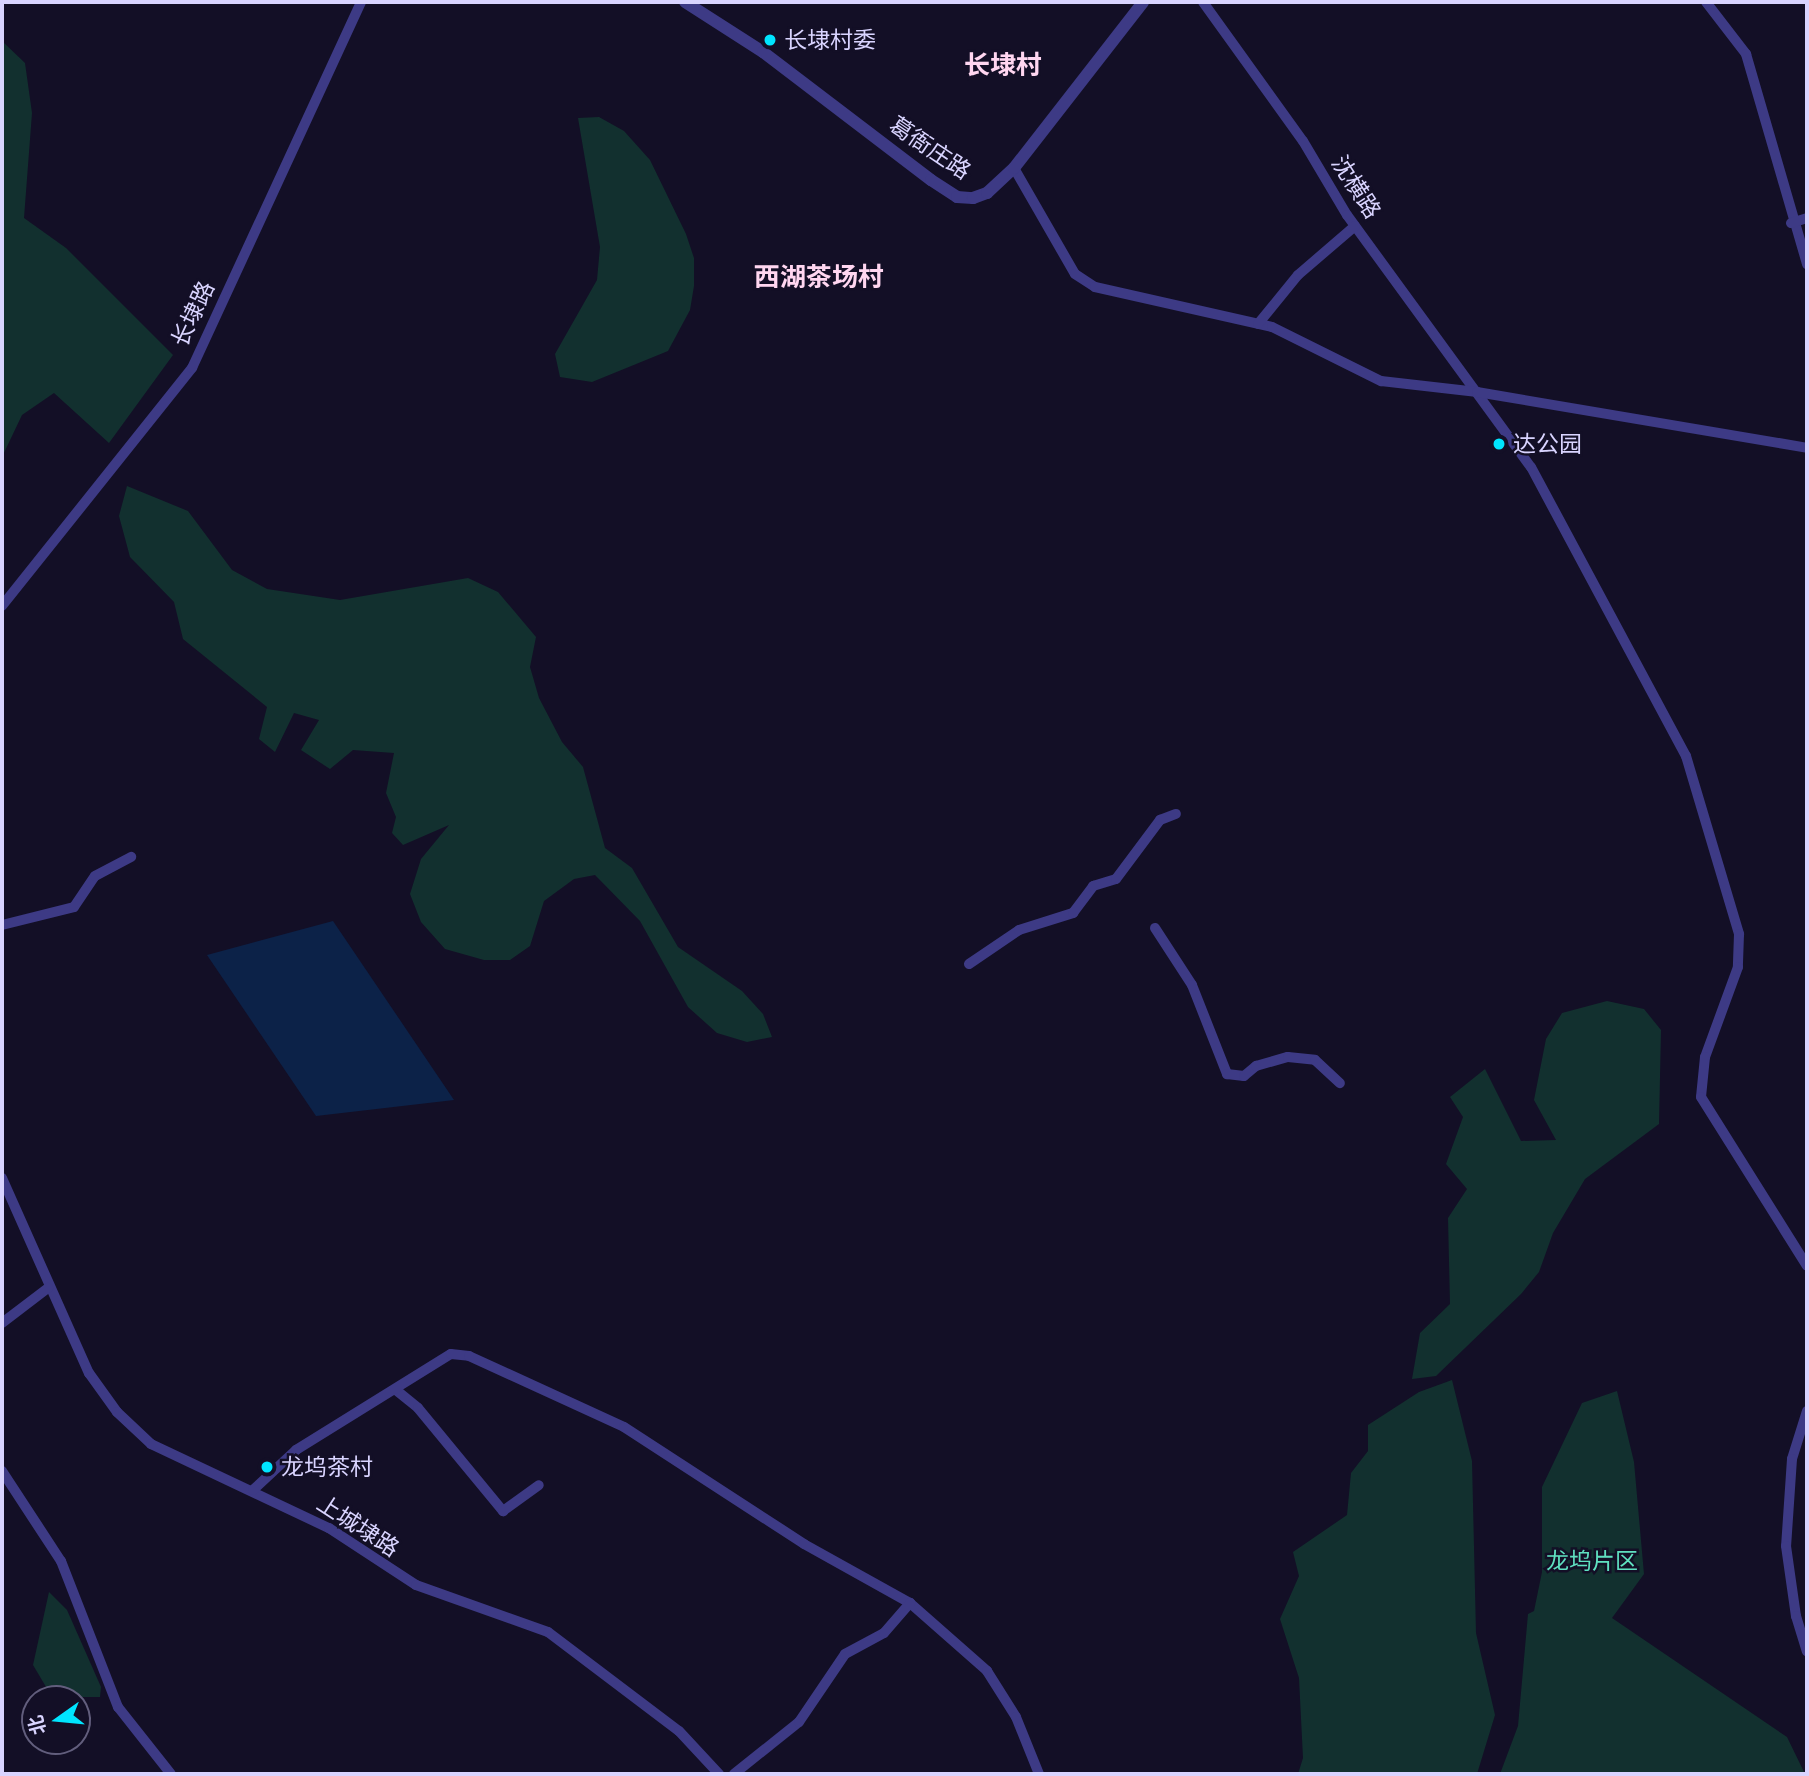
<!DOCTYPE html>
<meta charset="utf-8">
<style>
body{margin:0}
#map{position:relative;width:1809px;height:1776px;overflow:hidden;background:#130f26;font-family:"Fira Sans Condensed","Noto Sans SC",sans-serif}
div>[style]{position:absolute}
.green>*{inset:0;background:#12302f}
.water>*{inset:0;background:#0c2248}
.minor>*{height:10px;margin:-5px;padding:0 5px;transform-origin:5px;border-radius:5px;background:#3d3a85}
.tertiary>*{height:12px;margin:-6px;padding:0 6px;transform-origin:6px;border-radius:6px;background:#3d3a85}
.dots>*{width:19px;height:19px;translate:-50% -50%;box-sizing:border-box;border:4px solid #130f26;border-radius:50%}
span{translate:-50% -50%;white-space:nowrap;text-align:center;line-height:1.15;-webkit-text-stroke:5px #130f26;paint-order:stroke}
.poi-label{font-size:23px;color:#d9d4ff}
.left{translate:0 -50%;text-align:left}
.street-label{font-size:23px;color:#d9d4ff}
.park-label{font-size:23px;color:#5fe0c0}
.quarter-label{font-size:26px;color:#ffd6f0;font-weight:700}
.frame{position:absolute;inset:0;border:4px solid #d9d4ff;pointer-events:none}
.north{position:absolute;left:21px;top:1685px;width:70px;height:70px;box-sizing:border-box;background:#130f26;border:2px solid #625e7d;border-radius:50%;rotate:255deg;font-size:19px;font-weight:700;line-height:28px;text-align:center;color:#d9d4ff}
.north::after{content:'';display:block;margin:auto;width:24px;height:32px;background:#00e5ff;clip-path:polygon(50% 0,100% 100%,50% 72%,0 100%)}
</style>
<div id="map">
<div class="green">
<i style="clip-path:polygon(2px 41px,25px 63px,32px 113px,24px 218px,66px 248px,173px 355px,109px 443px,54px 393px,22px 415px,2px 457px)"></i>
<i style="clip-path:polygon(599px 117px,624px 131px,650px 160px,686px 234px,694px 258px,694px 286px,690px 310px,668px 351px,592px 382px,560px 377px,555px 354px,597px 280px,600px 247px,578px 118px)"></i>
<i style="clip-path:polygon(127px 486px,188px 511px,232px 570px,267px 589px,340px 600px,468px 578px,498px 592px,536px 637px,530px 667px,539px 698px,562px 742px,583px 767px,605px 848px,632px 868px,678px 947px,742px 991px,763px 1014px,772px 1037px,747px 1042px,717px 1033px,688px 1007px,640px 921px,595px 875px,574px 879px,544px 901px,530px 946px,510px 960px,484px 960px,445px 949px,421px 922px,410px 894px,421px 859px,449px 825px,403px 845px,392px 833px,396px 817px,386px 793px,394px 753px,353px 750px,330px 769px,301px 750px,319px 720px,294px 713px,275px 752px,259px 739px,267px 707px,183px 639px,174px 602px,130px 557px,119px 516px)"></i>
<i style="clip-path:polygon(1607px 1001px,1644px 1009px,1661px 1030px,1659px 1124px,1585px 1179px,1553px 1233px,1539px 1272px,1521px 1294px,1436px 1376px,1412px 1379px,1420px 1333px,1450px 1304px,1448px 1218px,1467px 1189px,1446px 1164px,1463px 1117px,1450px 1097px,1485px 1069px,1521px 1141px,1556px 1140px,1534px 1100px,1546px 1039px,1562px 1013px)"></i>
<i style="clip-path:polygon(1452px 1380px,1472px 1461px,1476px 1633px,1495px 1715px,1477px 1774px,1298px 1774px,1303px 1758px,1299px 1678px,1280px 1619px,1299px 1576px,1293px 1552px,1347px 1515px,1351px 1473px,1368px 1451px,1368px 1425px,1419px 1392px)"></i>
<i style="clip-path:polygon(1617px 1391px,1634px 1462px,1644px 1574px,1612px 1618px,1787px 1737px,1805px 1774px,1500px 1774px,1518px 1726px,1528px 1614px,1534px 1611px,1542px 1572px,1542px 1487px,1582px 1403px)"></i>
<i style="clip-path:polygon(49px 1592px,67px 1610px,101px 1687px,100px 1697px,52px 1697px,33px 1665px)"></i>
</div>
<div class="water">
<i style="clip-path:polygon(333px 921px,454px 1100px,316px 1116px,207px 955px)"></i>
</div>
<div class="minor">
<i style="left:1203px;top:2px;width:171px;rotate:54.3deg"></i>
<i style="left:1303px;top:141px;width:86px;rotate:59.3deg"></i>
<i style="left:1347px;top:215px;width:312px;rotate:53.9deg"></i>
<i style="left:1531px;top:467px;width:328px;rotate:61.8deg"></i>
<i style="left:1686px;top:756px;width:186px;rotate:73.4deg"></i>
<i style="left:1739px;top:934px;width:33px;rotate:92deg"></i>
<i style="left:1738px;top:967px;width:96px;rotate:110.1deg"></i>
<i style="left:1705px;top:1057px;width:40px;rotate:95.7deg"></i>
<i style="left:1701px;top:1097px;width:199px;rotate:57.9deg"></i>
<i style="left:1706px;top:2px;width:66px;rotate:52.4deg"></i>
<i style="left:1746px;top:54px;width:219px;rotate:73.8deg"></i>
<i style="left:1014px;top:168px;width:122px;rotate:60.1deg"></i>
<i style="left:1075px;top:274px;width:24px;rotate:33deg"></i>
<i style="left:1095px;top:287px;width:181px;rotate:12.7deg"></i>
<i style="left:1272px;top:327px;width:122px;rotate:26.4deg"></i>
<i style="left:1381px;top:381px;width:97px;rotate:6.5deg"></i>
<i style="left:1477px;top:392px;width:335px;rotate:9.6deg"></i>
<i style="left:1791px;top:223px;width:17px;rotate:-17deg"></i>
<i style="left:1258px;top:324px;width:63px;rotate:-50.8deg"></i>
<i style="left:1298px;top:275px;width:75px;rotate:-40.7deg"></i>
<i style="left:2px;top:606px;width:305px;rotate:-51.4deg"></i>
<i style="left:192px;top:368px;width:403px;rotate:-65.2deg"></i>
<i style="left:2px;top:925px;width:74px;rotate:-14deg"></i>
<i style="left:74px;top:907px;width:37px;rotate:-56deg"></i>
<i style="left:95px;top:876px;width:41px;rotate:-27.8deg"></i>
<i style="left:1155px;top:928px;width:68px;rotate:57deg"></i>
<i style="left:1192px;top:985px;width:96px;rotate:68.5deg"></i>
<i style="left:1227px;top:1074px;width:17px;rotate:7deg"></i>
<i style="left:1244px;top:1076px;width:16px;rotate:-40deg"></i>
<i style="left:1256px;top:1066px;width:33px;rotate:-16deg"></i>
<i style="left:1288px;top:1057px;width:27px;rotate:6deg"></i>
<i style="left:1315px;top:1060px;width:34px;rotate:43deg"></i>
<i style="left:969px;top:964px;width:60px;rotate:-34.2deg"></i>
<i style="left:1019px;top:930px;width:57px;rotate:-17.5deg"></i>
<i style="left:1073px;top:913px;width:34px;rotate:-53deg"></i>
<i style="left:1093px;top:886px;width:24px;rotate:-17deg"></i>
<i style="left:1116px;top:879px;width:74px;rotate:-53.3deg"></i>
<i style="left:1160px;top:820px;width:17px;rotate:-21deg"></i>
<i style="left:2px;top:1178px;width:214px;rotate:66deg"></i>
<i style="left:89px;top:1373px;width:48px;rotate:54.3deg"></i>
<i style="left:117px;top:1412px;width:47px;rotate:43.3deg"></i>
<i style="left:151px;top:1444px;width:197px;rotate:25.3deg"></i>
<i style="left:329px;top:1528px;width:104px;rotate:33.2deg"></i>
<i style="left:416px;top:1585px;width:140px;rotate:19.6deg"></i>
<i style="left:548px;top:1632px;width:164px;rotate:37.1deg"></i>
<i style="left:679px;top:1731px;width:59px;rotate:47.1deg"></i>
<i style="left:2px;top:1323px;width:58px;rotate:-37.3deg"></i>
<i style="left:396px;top:1390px;width:28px;rotate:39deg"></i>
<i style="left:418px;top:1408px;width:134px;rotate:50.5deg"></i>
<i style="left:503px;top:1511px;width:44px;rotate:-35.8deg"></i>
<i style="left:1807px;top:1411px;width:50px;rotate:107.4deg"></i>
<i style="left:1792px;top:1459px;width:87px;rotate:93.9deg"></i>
<i style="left:1786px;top:1546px;width:71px;rotate:81.9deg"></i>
<i style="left:1796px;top:1616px;width:37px;rotate:73deg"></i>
<i style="left:2px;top:1471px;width:108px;rotate:56.8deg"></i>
<i style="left:61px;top:1561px;width:157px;rotate:68.7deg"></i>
<i style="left:118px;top:1707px;width:85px;rotate:51.7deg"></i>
<i style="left:253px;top:1490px;width:59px;rotate:-42.9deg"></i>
<i style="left:296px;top:1450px;width:182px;rotate:-31.8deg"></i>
<i style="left:451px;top:1354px;width:18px;rotate:6deg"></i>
<i style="left:469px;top:1356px;width:170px;rotate:24.6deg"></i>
<i style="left:624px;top:1427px;width:215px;rotate:33deg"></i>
<i style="left:804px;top:1544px;width:121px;rotate:29.1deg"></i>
<i style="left:910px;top:1603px;width:103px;rotate:41.4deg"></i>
<i style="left:987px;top:1671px;width:54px;rotate:57.8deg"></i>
<i style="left:1016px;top:1717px;width:61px;rotate:68deg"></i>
<i style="left:734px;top:1774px;width:83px;rotate:-38.7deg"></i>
<i style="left:799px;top:1722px;width:82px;rotate:-55.9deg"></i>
<i style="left:845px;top:1654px;width:44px;rotate:-28.3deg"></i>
<i style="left:884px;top:1633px;width:40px;rotate:-49deg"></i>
</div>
<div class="tertiary">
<i style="left:685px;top:2px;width:93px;rotate:32.7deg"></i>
<i style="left:763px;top:52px;width:211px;rotate:37.3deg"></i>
<i style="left:931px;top:180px;width:31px;rotate:33deg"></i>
<i style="left:957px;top:197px;width:16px;rotate:4deg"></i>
<i style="left:973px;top:198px;width:15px;rotate:-20deg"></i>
<i style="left:987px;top:193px;width:37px;rotate:-43deg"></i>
<i style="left:1014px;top:168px;width:210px;rotate:-52.1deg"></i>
</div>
<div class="dots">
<i style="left:770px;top:40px;background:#00e5ff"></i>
<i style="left:1499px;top:444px;background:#00e5ff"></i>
<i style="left:267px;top:1467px;background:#00e5ff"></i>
</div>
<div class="poi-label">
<span class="left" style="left:784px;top:40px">长埭村委</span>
<span class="left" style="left:1513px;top:444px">达公园</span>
<span class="left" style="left:281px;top:1467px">龙坞茶村</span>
</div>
<div class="street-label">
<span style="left:930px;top:148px;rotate:34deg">葛衙庄路</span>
<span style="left:1356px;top:187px;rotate:57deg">沈横路</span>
<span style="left:193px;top:314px;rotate:-65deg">长埭路</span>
<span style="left:358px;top:1526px;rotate:33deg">上城埭路</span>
</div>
<div class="park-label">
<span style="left:1592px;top:1561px">龙坞片区</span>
</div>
<div class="quarter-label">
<span style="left:1003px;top:66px">长埭村</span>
<span style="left:819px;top:278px">西湖茶场村</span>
</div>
<div class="frame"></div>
<div class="north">北</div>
</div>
